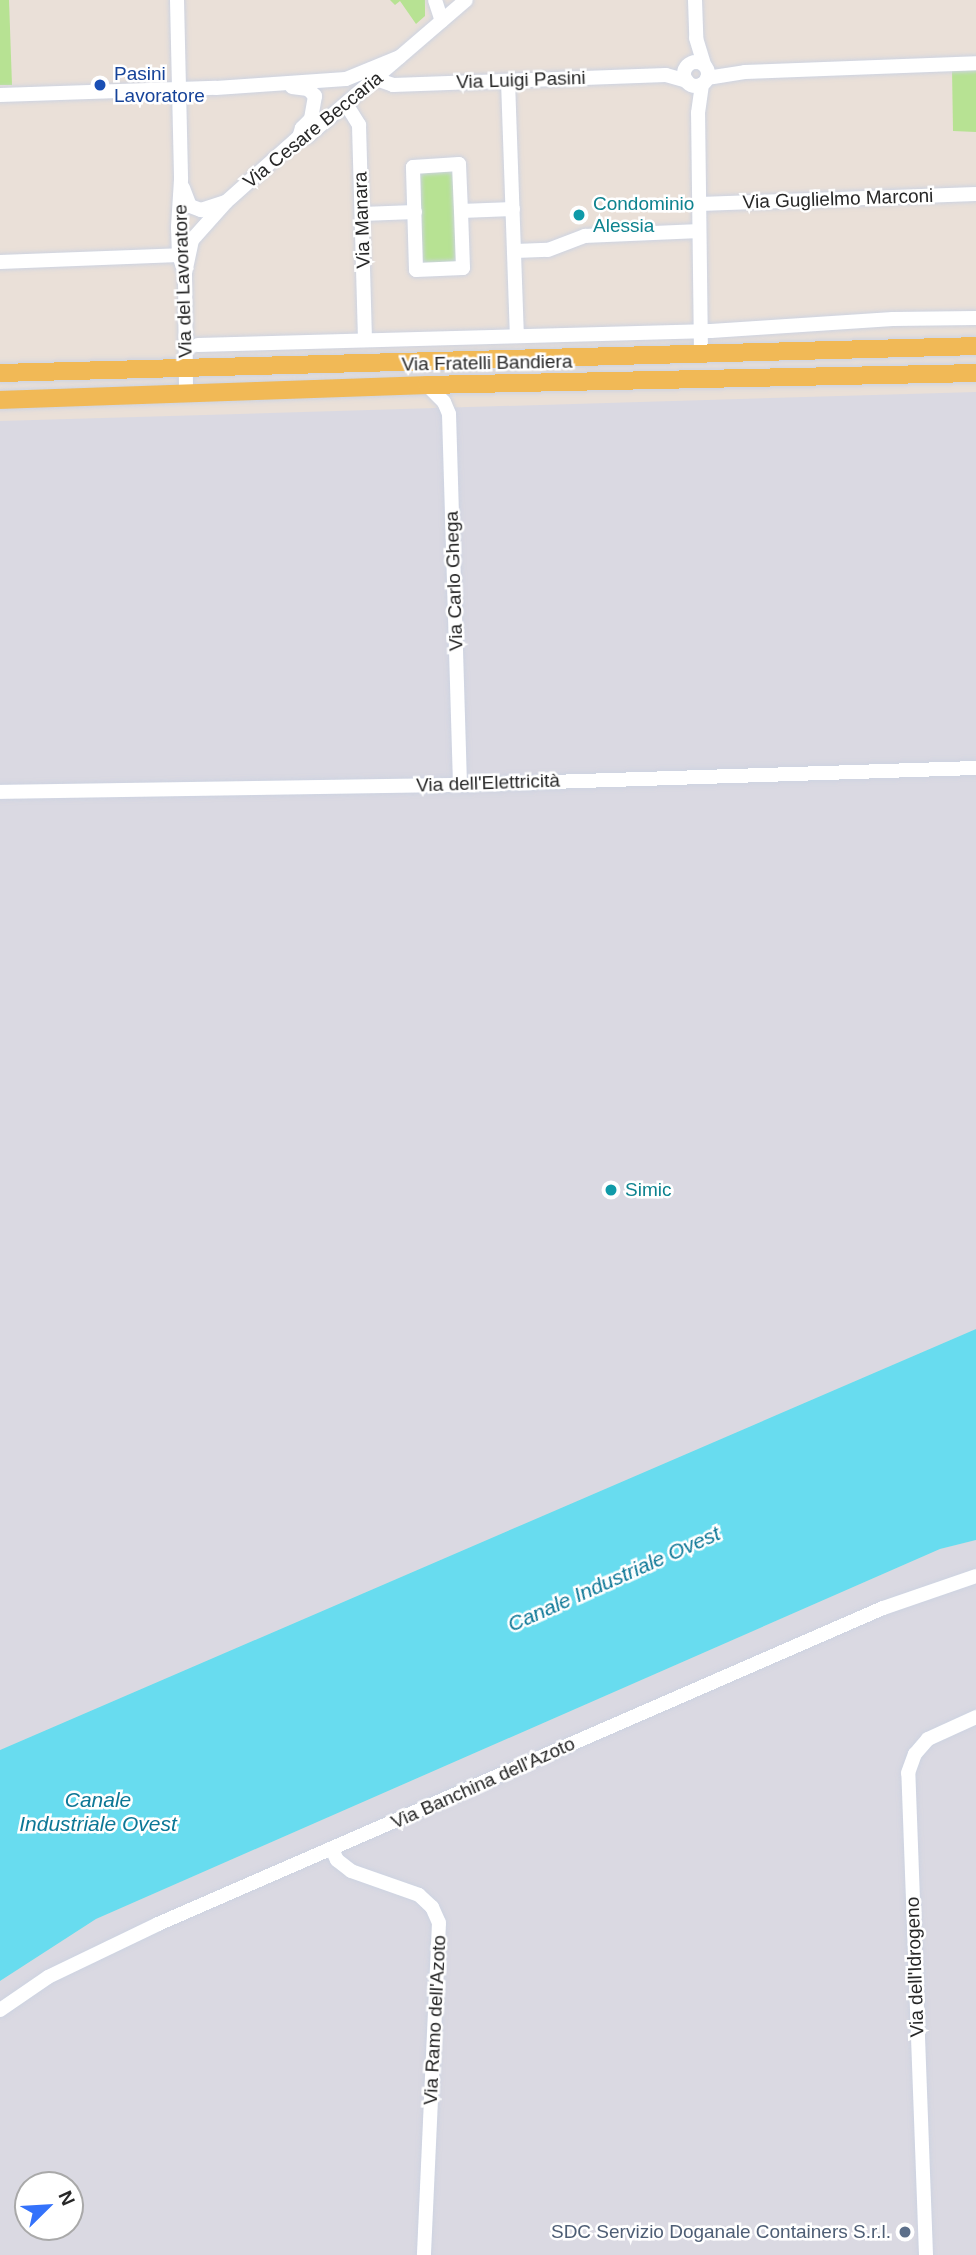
<!DOCTYPE html>
<meta charset="utf-8">
<style>
body{margin:0}
#map{position:relative;width:976px;height:2255px;overflow:hidden;background:#eae0d8;font-family:Helvetica,sans-serif}
div>[style]{position:absolute}
.industrial>*{inset:0;background:#dad9e2}
.green>*{inset:0;background:#b7e293}
.water>*{inset:0;background:#68dcef}
.roads{filter:drop-shadow(0 0 2px #cdd3e1) drop-shadow(0 0 2px #cdd3e1)}
.minor>*{height:14px;margin:-7px;padding:0 7px;transform-origin:7px;border-radius:7px;background:#fff}
.minor>.ring{margin:-7px;padding:0;box-sizing:content-box;background:none;border:14px solid #fff;border-radius:50%}
.major>*{height:18px;margin:-9px;padding:0 9px;transform-origin:9px;border-radius:9px;background:#f1b956}
.dots>*{width:19px;height:19px;translate:-50% -50%;box-sizing:border-box;border:4px solid #fff;border-radius:50%}
span{translate:-50% -50%;white-space:nowrap;text-align:center;line-height:1.15;-webkit-text-stroke:5px #fff;paint-order:stroke}
.transit-label{font-size:19px;color:#164399}
.left{translate:0 -50%;text-align:left}
.street-label{font-size:19px;color:#272727}
.culture-label{font-size:19px;color:#0d838f}
.service-label{font-size:19px;color:#4e5e75}
.right{translate:-100% -50%;text-align:right}
.water-label{font-size:21px;color:#0c7796;font-style:italic}
.north{position:absolute;left:14px;top:2171px;width:70px;height:70px;box-sizing:border-box;background:#fff;border:2px solid #a9a9a9;border-radius:50%;rotate:66deg;font-size:19px;font-weight:700;line-height:28px;text-align:center;color:#272727}
.north::after{content:'';display:block;margin:auto;width:24px;height:32px;background:#3472fb;clip-path:polygon(50% 0,100% 100%,50% 72%,0 100%)}
</style>
<div id="map">
<div class="industrial">
<i style="clip-path:polygon(976px 392px,976px 1329px,0 1750px,0 421px)"></i>
<i style="clip-path:polygon(evenodd,976px 1540px,976px 2255px,0 2255px,0 1981px,96px 1919px,940px 1549px,976px 1540px,28px 2185px,70px 2185px,70px 2227px,28px 2227px,28px 2185px)"></i>
</div>
<div class="green">
<i style="clip-path:polygon(0 0,9px 0,12px 85px,0 85px)"></i>
<i style="clip-path:polygon(390px 0,425px 0,425px 16px,416px 24px,400px 1px,395px 5px)"></i>
<i style="clip-path:polygon(952px 69px,976px 69px,976px 132px,953px 131px)"></i>
<i style="clip-path:polygon(453px 170px,457px 264px,423px 265px,420px 171px)"></i>
</div>
<div class="water">
<i style="clip-path:polygon(976px 1329px,976px 1540px,940px 1549px,96px 1919px,0 1981px,0 1750px)"></i>
</div>
<div class="roads">
<div class="minor">
<i style="left:177px;top:0;width:180px;rotate:88.7deg"></i>
<i style="left:181px;top:180px;width:47px;rotate:93.7deg"></i>
<i style="left:178px;top:227px;width:28px;rotate:88deg"></i>
<i style="left:179px;top:255px;width:19px;rotate:72deg"></i>
<i style="left:185px;top:273px;width:121px;rotate:89.5deg"></i>
<i style="left:435px;top:0;width:22px;rotate:72deg"></i>
<i style="left:695px;top:0;width:38px;rotate:88deg"></i>
<i style="left:696px;top:38px;width:28px;rotate:73deg"></i>
<i class="ring" style="left:684px;top:62px;width:10px;height:10px"></i>
<i style="left:707px;top:78px;width:38px;rotate:-9deg"></i>
<i style="left:745px;top:72px;width:231px;rotate:-2.2deg"></i>
<i style="left:376px;top:79px;width:18px;rotate:19deg"></i>
<i style="left:393px;top:85px;width:273px;rotate:-2.1deg"></i>
<i style="left:666px;top:75px;width:22px;rotate:16deg"></i>
<i style="left:508px;top:81px;width:254px;rotate:88deg"></i>
<i style="left:292px;top:87px;width:16px;rotate:7deg"></i>
<i style="left:308px;top:89px;width:10px;rotate:45deg"></i>
<i style="left:315px;top:96px;width:23px;rotate:100deg"></i>
<i style="left:311px;top:119px;width:13px;rotate:135deg"></i>
<i style="left:302px;top:128px;width:9px;rotate:108deg"></i>
<i style="left:0;top:95px;width:216px;rotate:-1.9deg"></i>
<i style="left:216px;top:88px;width:130px;rotate:-4deg"></i>
<i style="left:346px;top:79px;width:58px;rotate:-22.2deg"></i>
<i style="left:346px;top:104px;width:25px;rotate:58deg"></i>
<i style="left:359px;top:125px;width:215px;rotate:88.4deg"></i>
<i style="left:183px;top:188px;width:19px;rotate:69deg"></i>
<i style="left:190px;top:206px;width:12px;rotate:20deg"></i>
<i style="left:201px;top:210px;width:25px;rotate:-18deg"></i>
<i style="left:700px;top:204px;width:276px;rotate:-2.1deg"></i>
<i style="left:461px;top:211px;width:57px;rotate:88deg"></i>
<i style="left:463px;top:268px;width:47px;rotate:177.6deg"></i>
<i style="left:416px;top:270px;width:103px;rotate:-91.7deg"></i>
<i style="left:413px;top:167px;width:46px;rotate:-3.7deg"></i>
<i style="left:459px;top:164px;width:47px;rotate:87.6deg"></i>
<i style="left:461px;top:211px;width:52px;rotate:-2.2deg"></i>
<i style="left:362px;top:214px;width:53px;rotate:-2.2deg"></i>
<i style="left:515px;top:251px;width:33px;rotate:-2deg"></i>
<i style="left:548px;top:250px;width:40px;rotate:-21deg"></i>
<i style="left:585px;top:236px;width:114px;rotate:-2.5deg"></i>
<i style="left:0;top:262px;width:179px;rotate:-2.2deg"></i>
<i style="left:185px;top:273px;width:34px;rotate:-78deg"></i>
<i style="left:192px;top:240px;width:51px;rotate:-48.2deg"></i>
<i style="left:226px;top:202px;width:98px;rotate:-41.7deg"></i>
<i style="left:299px;top:137px;width:9px;rotate:-6deg"></i>
<i style="left:308px;top:136px;width:208px;rotate:-40.7deg"></i>
<i style="left:198px;top:345px;width:513px;rotate:-1.56deg"></i>
<i style="left:711px;top:331px;width:182px;rotate:-3.8deg"></i>
<i style="left:893px;top:319px;width:83px;rotate:-0.7deg"></i>
<i style="left:701px;top:354px;width:241px;rotate:-90.7deg"></i>
<i style="left:698px;top:113px;width:29px;rotate:-82deg"></i>
<i style="left:427px;top:385px;width:24px;rotate:45deg"></i>
<i style="left:444px;top:402px;width:13px;rotate:67deg"></i>
<i style="left:449px;top:414px;width:371px;rotate:88.3deg"></i>
<i style="left:0;top:792px;width:460px;rotate:-0.9deg"></i>
<i style="left:460px;top:785px;width:516px;rotate:-1.89deg"></i>
<i style="left:332px;top:1849px;width:12px;rotate:66deg"></i>
<i style="left:337px;top:1860px;width:18px;rotate:38deg"></i>
<i style="left:351px;top:1871px;width:72px;rotate:19.4deg"></i>
<i style="left:419px;top:1895px;width:18px;rotate:43deg"></i>
<i style="left:432px;top:1907px;width:17px;rotate:66deg"></i>
<i style="left:439px;top:1923px;width:332px;rotate:92.6deg"></i>
<i style="left:0;top:2010px;width:58px;rotate:-34.5deg"></i>
<i style="left:48px;top:1977px;width:122px;rotate:-25.7deg"></i>
<i style="left:158px;top:1924px;width:791px;rotate:-23.55deg"></i>
<i style="left:883px;top:1608px;width:98px;rotate:-19deg"></i>
<i style="left:926px;top:2255px;width:482px;rotate:-92.1deg"></i>
<i style="left:908px;top:1773px;width:20px;rotate:-70deg"></i>
<i style="left:915px;top:1754px;width:20px;rotate:-49deg"></i>
<i style="left:928px;top:1739px;width:53px;rotate:-24.6deg"></i>
</div>
<div class="major">
<i style="left:0;top:373px;width:976px;rotate:-1.58deg"></i>
<i style="left:0;top:400px;width:427px;rotate:-2deg"></i>
<i style="left:427px;top:385px;width:549px;rotate:-1.25deg"></i>
</div>
</div>
<div class="dots">
<i style="left:100px;top:85px;background:#1a4fb4"></i>
<i style="left:579px;top:215px;background:#0f9aa8"></i>
<i style="left:611px;top:1190px;background:#0f9aa8"></i>
<i style="left:905px;top:2232px;background:#5c6f8a"></i>
</div>
<div class="transit-label">
<span class="left" style="left:114px;top:85px">Pasini<br>Lavoratore</span>
</div>
<div class="street-label">
<span style="left:521px;top:80px;rotate:-2deg">Via Luigi Pasini</span>
<span style="left:313px;top:130px;rotate:-39deg">Via Cesare Beccaria</span>
<span style="left:838px;top:199px;rotate:-2deg">Via Guglielmo Marconi</span>
<span style="left:362px;top:220px;rotate:-92deg">Via Manara</span>
<span style="left:183px;top:281px;rotate:-92deg">Via del Lavoratore</span>
<span style="left:487px;top:363px;rotate:-1deg">Via Fratelli Bandiera</span>
<span style="left:454px;top:581px;rotate:-92deg">Via Carlo Ghega</span>
<span style="left:488px;top:783px;rotate:-2deg">Via dell'Elettricità</span>
<span style="left:483px;top:1783px;rotate:-24deg">Via Banchina dell'Azoto</span>
<span style="left:915px;top:1967px;rotate:-92deg">Via dell'Idrogeno</span>
<span style="left:435px;top:2020px;rotate:-87deg">Via Ramo dell'Azoto</span>
</div>
<div class="culture-label">
<span class="left" style="left:593px;top:215px">Condominio<br>Alessia</span>
<span class="left" style="left:625px;top:1190px">Simic</span>
</div>
<div class="service-label">
<span class="right" style="left:891px;top:2232px">SDC Servizio Doganale Containers S.r.l.</span>
</div>
<div class="water-label">
<span style="left:614px;top:1579px;rotate:-24deg">Canale Industriale Ovest</span>
<span style="left:98px;top:1812px">Canale<br>Industriale Ovest</span>
</div>
<div class="north">N</div>
</div>
